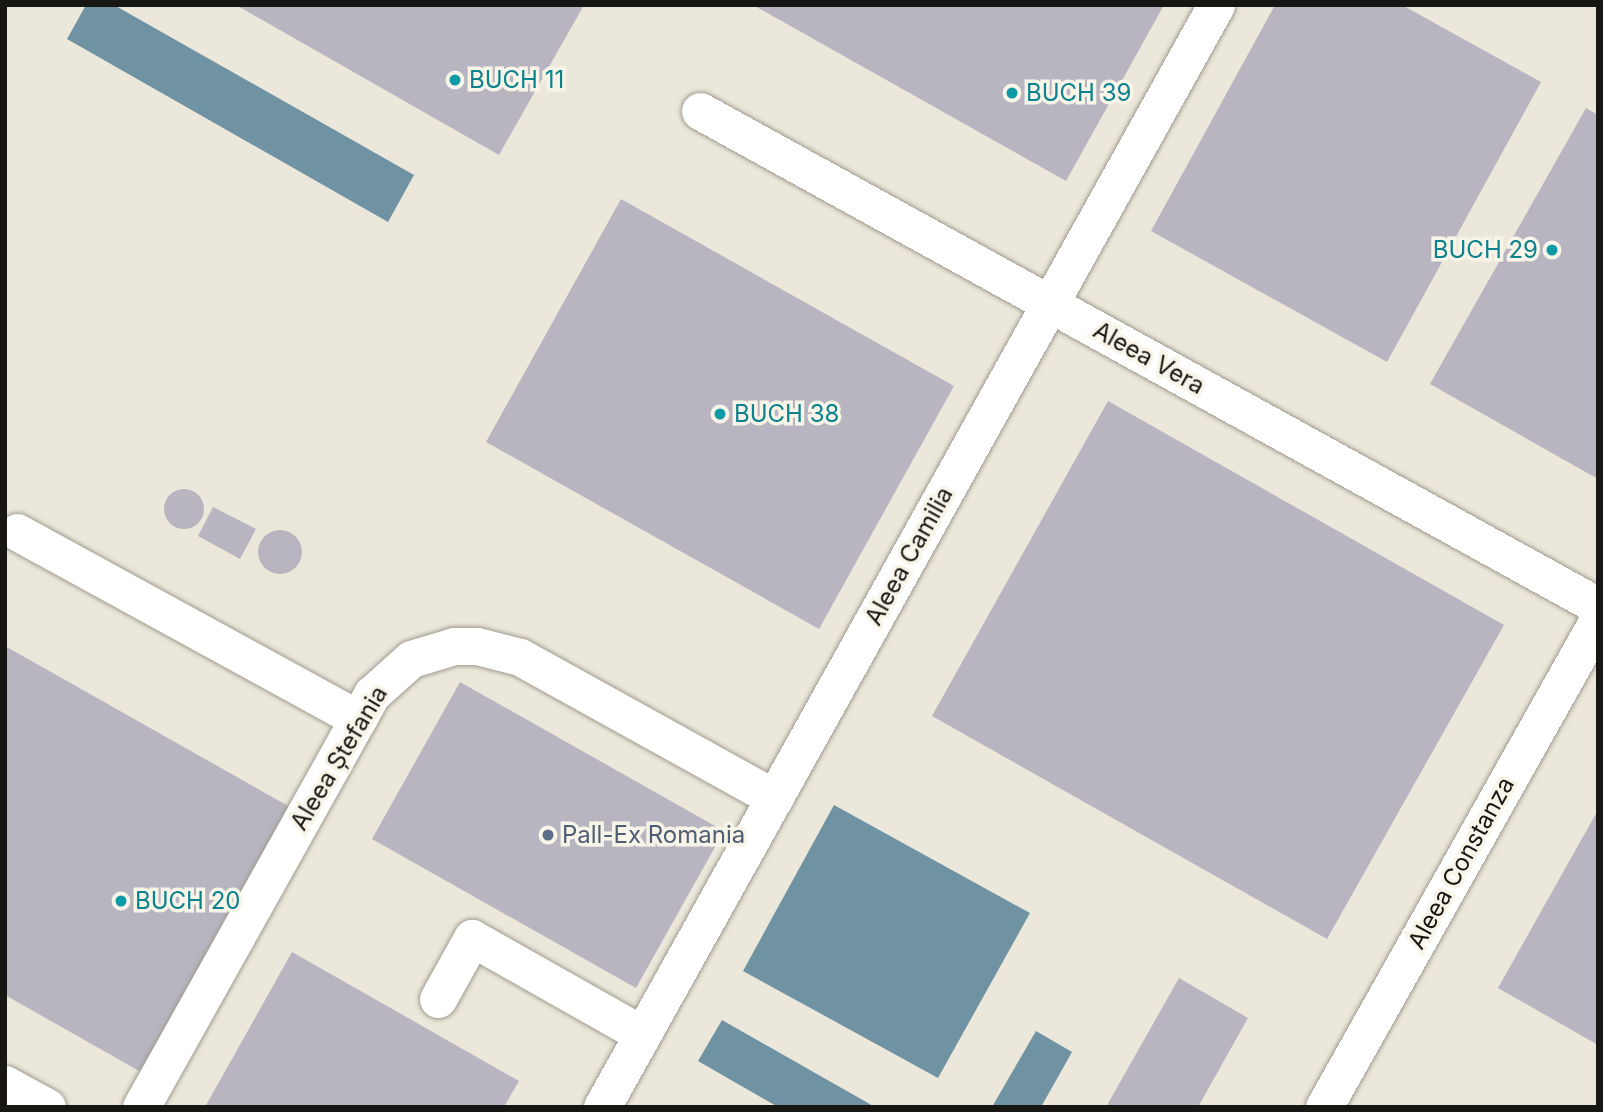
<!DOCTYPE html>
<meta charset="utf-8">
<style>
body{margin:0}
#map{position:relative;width:1603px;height:1112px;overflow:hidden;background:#ebe7da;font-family:Inter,sans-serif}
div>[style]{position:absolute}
.water>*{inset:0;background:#7093a4}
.building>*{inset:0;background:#b8b5c1}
.round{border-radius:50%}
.roads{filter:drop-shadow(0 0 2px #9f9b8f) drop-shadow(0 0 2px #9f9b8f)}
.minor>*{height:37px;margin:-18.5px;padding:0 18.5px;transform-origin:18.5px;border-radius:18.5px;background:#fff}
.dots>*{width:19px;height:19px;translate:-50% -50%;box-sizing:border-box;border:4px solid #f8f4e8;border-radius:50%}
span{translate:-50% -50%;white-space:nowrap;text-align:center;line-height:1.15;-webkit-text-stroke:7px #f8f4e8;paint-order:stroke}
.culture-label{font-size:24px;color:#0d838f}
.left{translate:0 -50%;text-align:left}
.right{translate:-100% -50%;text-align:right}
.street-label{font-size:24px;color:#171612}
.service-label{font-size:24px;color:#4e5e75}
.frame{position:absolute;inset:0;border:7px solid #171612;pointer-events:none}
</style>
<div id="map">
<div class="water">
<i style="clip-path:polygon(86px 5px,114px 5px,414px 175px,388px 222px,67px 39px)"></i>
<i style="clip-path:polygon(834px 805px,1030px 913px,938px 1078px,743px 971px)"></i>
<i style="clip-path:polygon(722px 1020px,875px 1107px,778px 1107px,698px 1061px)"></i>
<i style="clip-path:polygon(1036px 1031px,1072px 1052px,1041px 1107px,992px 1107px)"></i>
</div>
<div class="building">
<i style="clip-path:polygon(236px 5px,584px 5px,499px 155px)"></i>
<i style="clip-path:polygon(753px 5px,1164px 5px,1066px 181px)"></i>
<i style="clip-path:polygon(1275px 5px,1402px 5px,1541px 82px,1387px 362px,1151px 231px)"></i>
<i style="clip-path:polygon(1586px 108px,1598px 115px,1598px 479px,1430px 384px)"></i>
<i style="clip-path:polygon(621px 199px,954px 386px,819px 629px,486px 442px)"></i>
<i style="clip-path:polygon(1108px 401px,1504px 625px,1327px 939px,932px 716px)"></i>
<i class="round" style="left:164px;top:489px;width:40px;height:40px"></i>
<i style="clip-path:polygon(213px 507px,256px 529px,240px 559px,198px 536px)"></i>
<i class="round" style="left:258px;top:530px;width:44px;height:44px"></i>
<i style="clip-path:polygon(5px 646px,290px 807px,141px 1072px,5px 995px)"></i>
<i style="clip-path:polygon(460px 682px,724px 831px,636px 988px,372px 839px)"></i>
<i style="clip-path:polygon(1598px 810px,1598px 1045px,1498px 988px)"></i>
<i style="clip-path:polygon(292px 952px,519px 1081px,504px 1107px,205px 1107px)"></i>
<i style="clip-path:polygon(1179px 978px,1248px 1018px,1198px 1107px,1106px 1107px)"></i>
</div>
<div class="roads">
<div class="minor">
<i style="left:700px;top:111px;width:1025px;rotate:28.86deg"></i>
<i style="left:17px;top:532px;width:389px;rotate:28.7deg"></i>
<i style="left:438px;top:999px;width:70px;rotate:-60.9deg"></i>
<i style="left:472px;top:938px;width:195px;rotate:29.5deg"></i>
<i style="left:5px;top:1084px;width:48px;rotate:28.7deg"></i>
<i style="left:141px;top:1107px;width:473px;rotate:-60.8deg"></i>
<i style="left:372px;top:694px;width:52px;rotate:-41.9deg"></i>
<i style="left:411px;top:659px;width:45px;rotate:-16.8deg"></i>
<i style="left:454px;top:646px;width:23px"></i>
<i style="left:477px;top:646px;width:44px;rotate:14.3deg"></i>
<i style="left:520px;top:657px;width:291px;rotate:29deg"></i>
<i style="left:602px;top:1107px;width:1262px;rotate:-60.87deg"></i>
<i style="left:1324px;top:1107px;width:559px;rotate:-60.64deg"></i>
</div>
</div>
<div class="dots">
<i style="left:455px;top:80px;background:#0f9aa8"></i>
<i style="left:1012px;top:93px;background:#0f9aa8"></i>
<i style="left:1552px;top:250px;background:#0f9aa8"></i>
<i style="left:720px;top:414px;background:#0f9aa8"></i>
<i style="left:548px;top:835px;background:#5c6f8a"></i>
<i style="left:121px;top:901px;background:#0f9aa8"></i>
</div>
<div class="culture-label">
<span class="left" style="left:469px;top:80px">BUCH 11</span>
<span class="left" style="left:1026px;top:93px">BUCH 39</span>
<span class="right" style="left:1538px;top:250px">BUCH 29</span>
<span class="left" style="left:734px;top:414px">BUCH 38</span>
<span class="left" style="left:135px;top:901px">BUCH 20</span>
</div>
<div class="street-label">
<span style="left:1149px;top:358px;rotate:29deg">Aleea Vera</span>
<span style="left:909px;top:556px;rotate:-61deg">Aleea Camilia</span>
<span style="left:339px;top:758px;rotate:-59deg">Aleea Ștefania</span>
<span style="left:1461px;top:863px;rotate:-61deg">Aleea Constanza</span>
</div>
<div class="service-label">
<span class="left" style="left:562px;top:835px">Pall-Ex Romania</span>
</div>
<div class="frame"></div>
</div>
